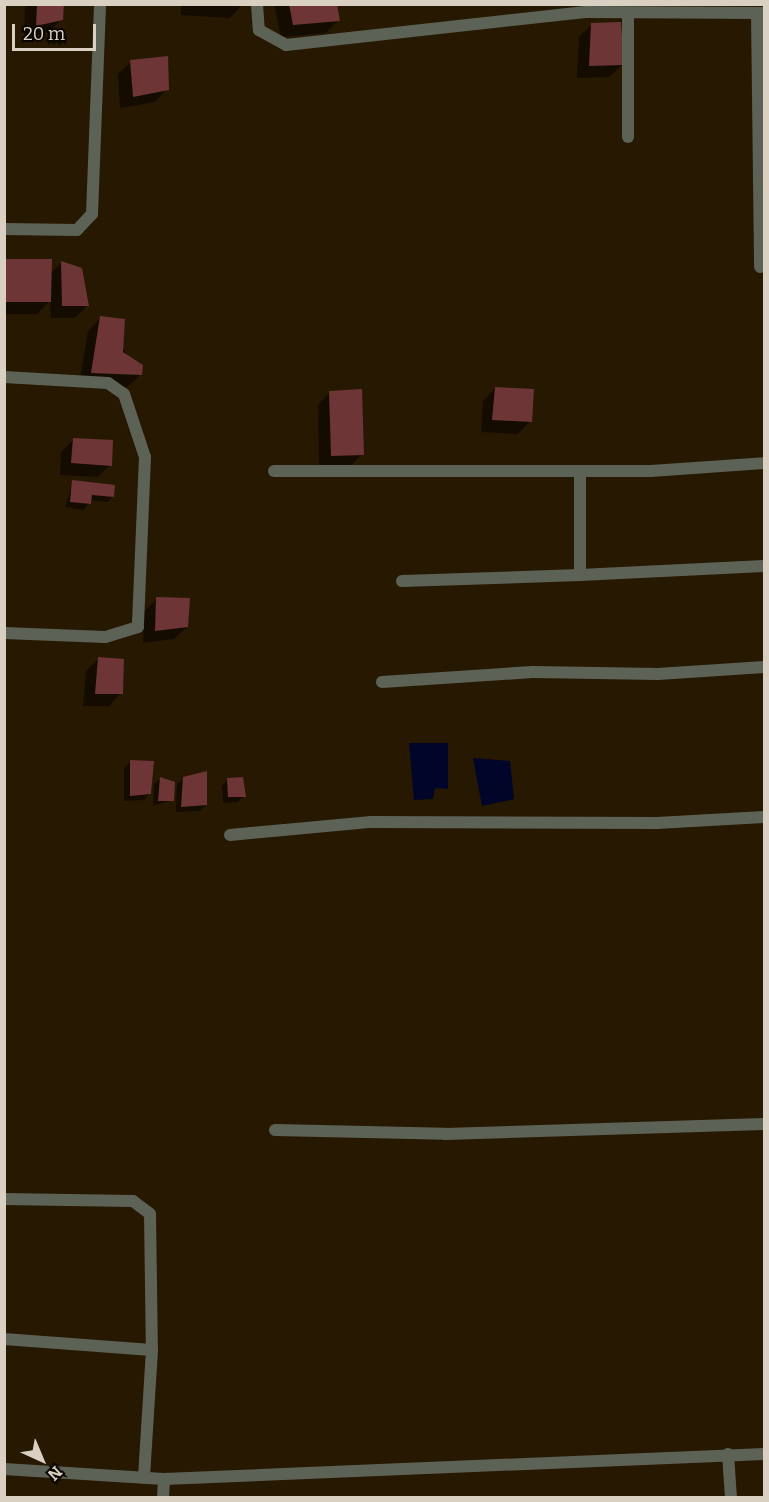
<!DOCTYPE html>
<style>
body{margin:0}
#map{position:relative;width:769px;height:1502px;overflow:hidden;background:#271801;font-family:Bitter,serif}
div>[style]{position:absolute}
.water>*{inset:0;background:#000529}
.shadow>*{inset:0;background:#0007}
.building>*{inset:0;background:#6d3535}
.street>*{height:12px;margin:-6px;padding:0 6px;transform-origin:6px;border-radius:6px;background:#5c6256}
span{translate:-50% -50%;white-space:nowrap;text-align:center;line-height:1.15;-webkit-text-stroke:4.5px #0b0501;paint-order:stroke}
.frame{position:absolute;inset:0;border:6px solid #dad0c2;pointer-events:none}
.north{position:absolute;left:12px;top:1430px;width:60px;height:60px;-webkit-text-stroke:4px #0b0501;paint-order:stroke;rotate:136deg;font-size:16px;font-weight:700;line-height:24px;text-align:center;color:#dad0c2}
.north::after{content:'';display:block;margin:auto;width:21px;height:27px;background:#dad0c2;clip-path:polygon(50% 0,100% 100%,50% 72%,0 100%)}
.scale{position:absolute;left:12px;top:24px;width:84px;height:27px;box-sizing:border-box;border:3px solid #dad0c2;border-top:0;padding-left:8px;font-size:18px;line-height:21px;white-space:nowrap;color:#dad0c2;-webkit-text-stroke:4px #0b0501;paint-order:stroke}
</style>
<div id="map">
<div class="water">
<i style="clip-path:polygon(409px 743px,448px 743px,448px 789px,435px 788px,433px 799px,414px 800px)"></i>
<i style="clip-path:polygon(473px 758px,510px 761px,514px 799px,482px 806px)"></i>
</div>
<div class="shadow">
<i style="clip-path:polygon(25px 4px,63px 4px,62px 19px,49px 32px,24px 37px)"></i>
<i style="clip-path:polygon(181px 4px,242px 4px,242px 5px,230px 18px,181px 15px)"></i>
<i style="clip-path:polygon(274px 4px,336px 4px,338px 20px,326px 33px,281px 37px)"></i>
<i style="clip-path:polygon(592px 24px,622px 65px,609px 77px,577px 78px,579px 37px)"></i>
<i style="clip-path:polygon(131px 62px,167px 89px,155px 102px,120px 108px,118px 74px)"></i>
<i style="clip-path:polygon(4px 260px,50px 274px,61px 263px,87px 306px,75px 318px,51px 318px,50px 301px,37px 314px,4px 314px)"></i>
<i style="clip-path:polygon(100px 318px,141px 374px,128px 387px,79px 385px,88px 331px)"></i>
<i style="clip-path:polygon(495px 388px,530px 421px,518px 434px,481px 432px,483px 401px)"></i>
<i style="clip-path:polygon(330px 392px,362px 454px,350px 467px,319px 468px,318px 405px)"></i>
<i style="clip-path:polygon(73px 440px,110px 465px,98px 477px,60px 475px,61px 452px)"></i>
<i style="clip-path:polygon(73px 482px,113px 496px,107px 502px,90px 500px,84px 510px,65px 507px)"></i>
<i style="clip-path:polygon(157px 599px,187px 627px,174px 639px,143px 643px,144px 611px)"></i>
<i style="clip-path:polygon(98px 659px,121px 693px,109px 706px,83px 706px,86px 671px)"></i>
<i style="clip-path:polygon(130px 762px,150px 793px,144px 800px,124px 801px,124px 768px)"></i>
<i style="clip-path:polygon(184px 778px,206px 805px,200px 811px,176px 812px,177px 784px)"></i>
<i style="clip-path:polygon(160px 779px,172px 800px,153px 806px,154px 784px)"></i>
<i style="clip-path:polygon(228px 779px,244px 796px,238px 802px,223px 803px,222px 786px)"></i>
</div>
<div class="building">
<i style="clip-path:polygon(37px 4px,64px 4px,63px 20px,36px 26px)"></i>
<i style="clip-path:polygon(289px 4px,337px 4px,340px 21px,293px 25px)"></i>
<i style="clip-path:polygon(621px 22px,624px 65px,589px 66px,591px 23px)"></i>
<i style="clip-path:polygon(168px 56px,169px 90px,133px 97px,130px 60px)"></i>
<i style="clip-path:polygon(4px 259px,52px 259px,51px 302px,4px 302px)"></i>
<i style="clip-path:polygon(61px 261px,82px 268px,89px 306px,62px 306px)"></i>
<i style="clip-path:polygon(100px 316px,125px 319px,123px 352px,143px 365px,142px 375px,91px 373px)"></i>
<i style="clip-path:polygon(495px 387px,534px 389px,532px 422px,492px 420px)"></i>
<i style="clip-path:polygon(362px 389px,364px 455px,331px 456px,329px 391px)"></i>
<i style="clip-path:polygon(73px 438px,113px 440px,112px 466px,71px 463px)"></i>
<i style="clip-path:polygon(72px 480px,115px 485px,114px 497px,92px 495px,91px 504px,70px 502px)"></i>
<i style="clip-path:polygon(156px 597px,190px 598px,188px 627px,155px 631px)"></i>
<i style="clip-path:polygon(98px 657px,124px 659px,123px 694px,95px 694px)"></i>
<i style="clip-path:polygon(130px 760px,154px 761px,151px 794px,130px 796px)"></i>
<i style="clip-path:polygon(207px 771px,207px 805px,181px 807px,183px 777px)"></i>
<i style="clip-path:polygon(160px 777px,175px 782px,174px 801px,158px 801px)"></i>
<i style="clip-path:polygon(243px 777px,246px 797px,228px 797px,227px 778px)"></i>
</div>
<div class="street">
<i style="left:257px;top:4px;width:26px;rotate:86deg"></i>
<i style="left:259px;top:30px;width:31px;rotate:29deg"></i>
<i style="left:286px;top:45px;width:301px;rotate:-6.3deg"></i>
<i style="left:585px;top:12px;width:179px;rotate:0.3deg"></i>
<i style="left:757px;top:14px;width:253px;rotate:89.3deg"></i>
<i style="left:628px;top:137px;width:124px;rotate:-90deg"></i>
<i style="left:4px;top:229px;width:73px;rotate:0.8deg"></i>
<i style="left:77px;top:230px;width:22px;rotate:-47deg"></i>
<i style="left:92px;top:214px;width:210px;rotate:-87.8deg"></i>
<i style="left:4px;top:377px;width:104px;rotate:3.3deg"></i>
<i style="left:108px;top:383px;width:19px;rotate:35deg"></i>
<i style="left:124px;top:394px;width:66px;rotate:71.6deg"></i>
<i style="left:145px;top:457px;width:170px;rotate:92.4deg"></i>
<i style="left:138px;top:627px;width:34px;rotate:163deg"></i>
<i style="left:105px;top:637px;width:101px;rotate:-177.7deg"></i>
<i style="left:274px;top:471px;width:377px"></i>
<i style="left:651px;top:471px;width:113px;rotate:-4deg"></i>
<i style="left:580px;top:471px;width:104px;rotate:90deg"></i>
<i style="left:580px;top:575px;width:184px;rotate:-2.8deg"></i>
<i style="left:402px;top:581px;width:178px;rotate:-1.9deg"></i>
<i style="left:382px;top:682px;width:151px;rotate:-3.8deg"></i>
<i style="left:533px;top:672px;width:125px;rotate:0.9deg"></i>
<i style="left:658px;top:674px;width:106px;rotate:-3.8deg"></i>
<i style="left:230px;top:835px;width:142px;rotate:-5.3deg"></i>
<i style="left:371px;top:822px;width:286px;rotate:0.2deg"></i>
<i style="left:657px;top:823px;width:107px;rotate:-3.2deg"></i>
<i style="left:275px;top:1130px;width:170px;rotate:1.3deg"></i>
<i style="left:445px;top:1134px;width:319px;rotate:-1.8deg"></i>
<i style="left:4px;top:1199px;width:129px;rotate:0.9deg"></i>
<i style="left:133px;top:1201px;width:21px;rotate:37deg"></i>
<i style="left:150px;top:1214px;width:136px;rotate:89.2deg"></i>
<i style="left:152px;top:1350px;width:128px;rotate:93.6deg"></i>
<i style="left:4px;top:1339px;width:148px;rotate:4.3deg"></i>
<i style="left:728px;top:1454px;width:44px;rotate:86.1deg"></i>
<i style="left:4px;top:1469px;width:160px;rotate:3.6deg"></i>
<i style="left:164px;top:1479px;width:601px;rotate:-2.39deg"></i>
<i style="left:163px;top:1498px;width:19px;rotate:-87deg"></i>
</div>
<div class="frame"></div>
<div class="north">N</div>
<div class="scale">20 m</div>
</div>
